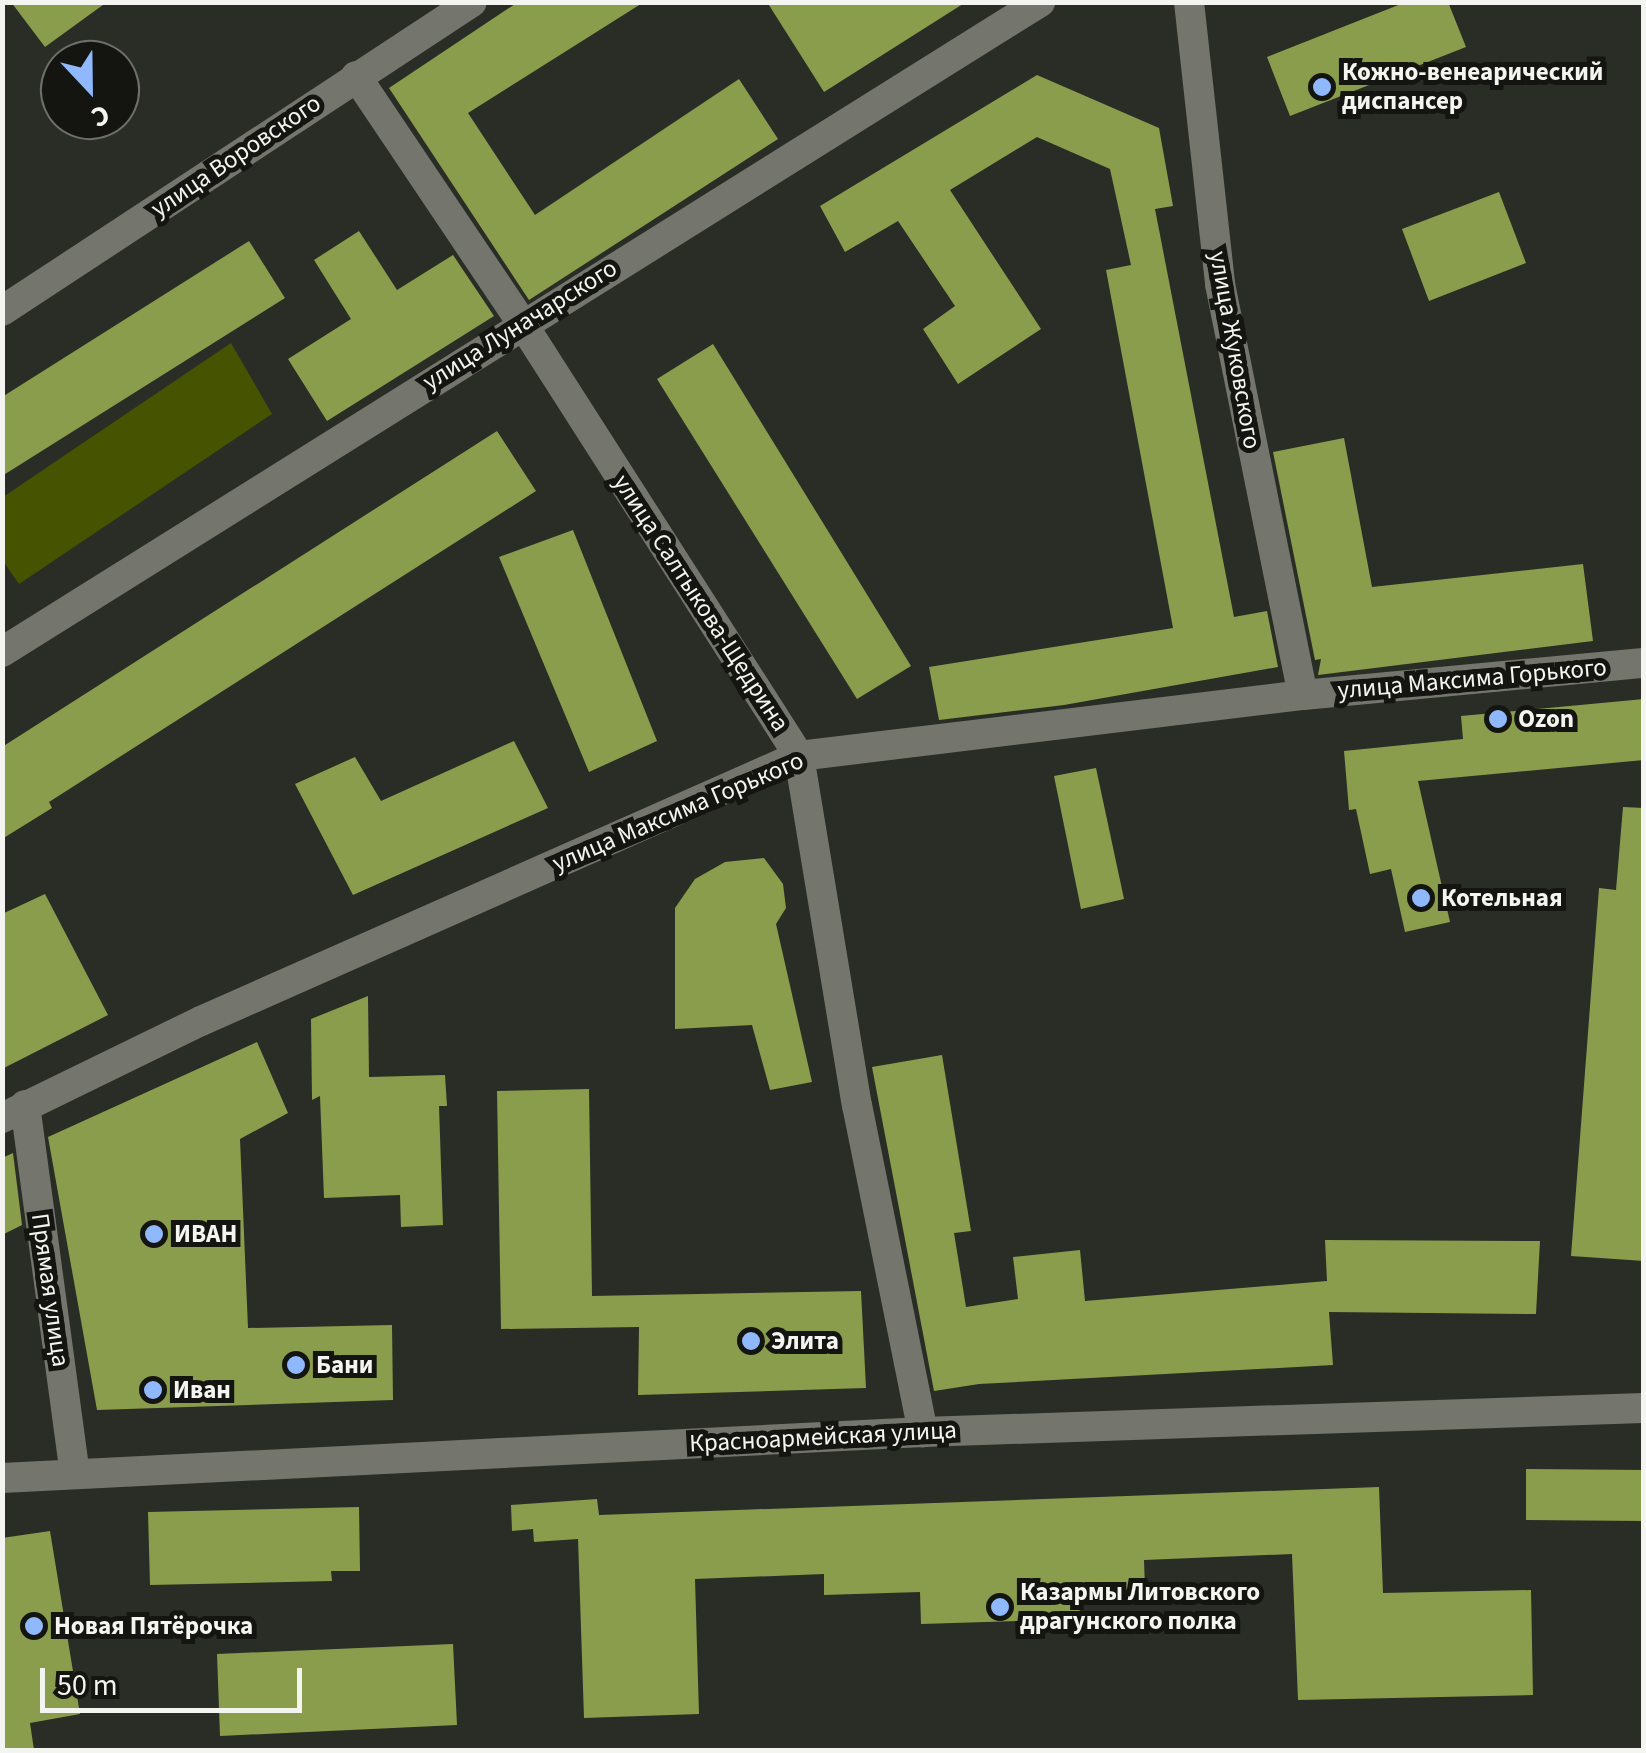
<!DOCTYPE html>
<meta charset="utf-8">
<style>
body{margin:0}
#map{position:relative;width:1646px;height:1753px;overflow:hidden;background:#2a2d25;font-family:"Source Sans 3",sans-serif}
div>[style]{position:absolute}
.green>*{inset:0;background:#465401}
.building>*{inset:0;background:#8a9d4d}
.minor>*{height:30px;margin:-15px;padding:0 15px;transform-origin:15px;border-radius:15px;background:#74766d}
.dots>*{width:28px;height:28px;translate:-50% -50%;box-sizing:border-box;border:5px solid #141511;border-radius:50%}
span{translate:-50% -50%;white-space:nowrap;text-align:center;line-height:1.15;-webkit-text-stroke:10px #141511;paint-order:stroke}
.poi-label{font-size:25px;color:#f4f5f0;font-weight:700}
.left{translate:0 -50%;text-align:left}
.street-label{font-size:25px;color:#f4f5f0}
.frame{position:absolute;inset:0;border:5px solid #f4f5f0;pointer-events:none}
.north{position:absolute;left:40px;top:40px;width:100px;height:100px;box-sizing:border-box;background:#141511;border:2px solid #6e6f6a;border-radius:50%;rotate:158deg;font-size:28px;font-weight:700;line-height:40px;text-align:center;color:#f4f5f0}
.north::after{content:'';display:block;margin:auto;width:35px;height:45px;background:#90b8fd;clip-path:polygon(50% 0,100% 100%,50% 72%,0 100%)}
.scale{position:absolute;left:40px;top:1668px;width:262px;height:45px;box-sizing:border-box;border:5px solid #f4f5f0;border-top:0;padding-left:12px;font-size:30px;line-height:35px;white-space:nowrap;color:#f4f5f0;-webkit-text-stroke:8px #141511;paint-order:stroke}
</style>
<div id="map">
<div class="green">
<i style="clip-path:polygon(231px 343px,272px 414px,19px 584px,3px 561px,3px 497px)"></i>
</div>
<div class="building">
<i style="clip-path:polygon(11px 2px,107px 2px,45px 47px)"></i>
<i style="clip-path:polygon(518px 2px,644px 2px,468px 113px,535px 215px,739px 79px,778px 139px,529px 300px,389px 88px)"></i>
<i style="clip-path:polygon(767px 2px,966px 2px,824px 92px)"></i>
<i style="clip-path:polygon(1406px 2px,1448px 2px,1466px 47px,1290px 116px,1267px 57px)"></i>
<i style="clip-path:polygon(1037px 75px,1159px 128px,1173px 206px,1155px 209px,1234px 617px,1267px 611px,1278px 667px,1064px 705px,939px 720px,929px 667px,1173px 628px,1106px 270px,1131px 265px,1110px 169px,1037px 137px,950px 190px,1041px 329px,958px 384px,923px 329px,955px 306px,898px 221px,845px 252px,820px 206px)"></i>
<i style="clip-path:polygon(1499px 192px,1526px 263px,1429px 301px,1402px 229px)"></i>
<i style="clip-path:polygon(359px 231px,397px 290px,453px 255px,494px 316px,327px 421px,288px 359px,351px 319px,314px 260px)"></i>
<i style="clip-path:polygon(249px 241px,285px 298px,2px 476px,2px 397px)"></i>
<i style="clip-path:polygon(713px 344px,911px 666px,857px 699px,657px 379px)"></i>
<i style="clip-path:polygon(497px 431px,536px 491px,49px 802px,52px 808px,2px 839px,2px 747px)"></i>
<i style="clip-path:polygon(1344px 438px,1372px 587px,1583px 564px,1593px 641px,1318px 675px,1321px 659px,1315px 660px,1273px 452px)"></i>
<i style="clip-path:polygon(573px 530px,657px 741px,589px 772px,499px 557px)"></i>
<i style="clip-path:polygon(1644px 699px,1644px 760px,1418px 781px,1450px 922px,1405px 932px,1391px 869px,1370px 874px,1356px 809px,1349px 810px,1344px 751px,1463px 739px,1461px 716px)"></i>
<i style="clip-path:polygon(514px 741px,548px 808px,353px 895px,295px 784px,355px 757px,381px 801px)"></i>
<i style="clip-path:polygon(1096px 768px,1124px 899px,1081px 909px,1054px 776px)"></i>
<i style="clip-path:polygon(1623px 807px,1644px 808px,1644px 1261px,1571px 1256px,1599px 888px,1616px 890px)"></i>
<i style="clip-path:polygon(764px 858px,783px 884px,786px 908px,776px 924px,812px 1082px,770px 1090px,752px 1025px,675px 1029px,675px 908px,695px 879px,725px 862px)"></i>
<i style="clip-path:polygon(45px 894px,108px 1015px,2px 1069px,2px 914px)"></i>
<i style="clip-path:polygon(368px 996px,369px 1077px,445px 1075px,447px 1106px,439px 1106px,443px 1225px,401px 1227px,400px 1195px,324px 1198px,320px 1096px,312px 1100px,311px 1019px)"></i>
<i style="clip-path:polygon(257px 1042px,288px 1113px,240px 1139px,248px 1328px,392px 1325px,393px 1400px,97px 1410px,48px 1137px)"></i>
<i style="clip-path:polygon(942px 1055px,971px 1231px,954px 1233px,966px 1307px,1018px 1299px,1013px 1257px,1080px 1250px,1085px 1301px,1327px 1281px,1325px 1240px,1540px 1241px,1536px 1314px,1329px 1312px,1333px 1365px,979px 1384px,934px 1391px,872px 1067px)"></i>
<i style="clip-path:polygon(589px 1089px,592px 1296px,861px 1291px,866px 1388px,638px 1395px,639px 1327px,501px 1329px,497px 1091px)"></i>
<i style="clip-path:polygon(13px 1153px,22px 1225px,2px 1235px,2px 1158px)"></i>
<i style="clip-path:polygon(1526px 1469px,1644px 1470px,1644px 1521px,1526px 1520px)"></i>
<i style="clip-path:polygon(1379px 1487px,1383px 1593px,1531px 1590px,1533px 1695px,1298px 1700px,1292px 1554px,1144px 1560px,1145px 1589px,1079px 1591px,1080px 1619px,921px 1624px,920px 1592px,824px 1595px,824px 1574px,695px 1579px,699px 1714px,584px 1718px,578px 1539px,534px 1542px,533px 1529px,512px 1531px,511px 1505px,597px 1499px,599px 1515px)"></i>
<i style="clip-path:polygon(359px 1507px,360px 1571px,331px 1571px,332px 1581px,150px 1585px,148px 1512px)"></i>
<i style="clip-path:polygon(50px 1531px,80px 1714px,30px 1723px,34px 1750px,2px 1750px,2px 1538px)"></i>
<i style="clip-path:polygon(453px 1644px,457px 1725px,220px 1736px,217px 1654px)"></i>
</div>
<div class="minor">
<i style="left:1189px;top:2px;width:284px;rotate:83.7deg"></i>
<i style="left:1220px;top:284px;width:419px;rotate:78.6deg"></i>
<i style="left:356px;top:76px;width:298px;rotate:56.1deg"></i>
<i style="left:522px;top:323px;width:514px;rotate:57.39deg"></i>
<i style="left:799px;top:756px;width:354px;rotate:80.6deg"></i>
<i style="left:857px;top:1105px;width:334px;rotate:78.6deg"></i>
<i style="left:2px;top:311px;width:562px;rotate:-33.32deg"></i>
<i style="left:2px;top:652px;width:1225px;rotate:-32.05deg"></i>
<i style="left:25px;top:1105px;width:372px;rotate:82.3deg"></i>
<i style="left:2px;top:1118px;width:221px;rotate:-26deg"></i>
<i style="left:201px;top:1021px;width:654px;rotate:-23.9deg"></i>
<i style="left:799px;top:756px;width:508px;rotate:-6.9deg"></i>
<i style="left:1303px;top:695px;width:342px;rotate:-5.4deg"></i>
<i style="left:2px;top:1478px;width:922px;rotate:-2.86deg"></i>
<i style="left:923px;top:1432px;width:721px;rotate:-1.91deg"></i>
</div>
<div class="dots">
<i style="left:1322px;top:87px;background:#90b8fd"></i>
<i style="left:1498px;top:719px;background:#90b8fd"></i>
<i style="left:1421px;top:898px;background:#90b8fd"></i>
<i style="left:154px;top:1234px;background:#90b8fd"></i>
<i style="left:751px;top:1341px;background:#90b8fd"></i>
<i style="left:296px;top:1365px;background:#90b8fd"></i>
<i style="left:153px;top:1390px;background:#90b8fd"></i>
<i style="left:1000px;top:1607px;background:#90b8fd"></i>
<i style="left:34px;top:1626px;background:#90b8fd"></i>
</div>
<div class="poi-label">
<span class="left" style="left:1342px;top:87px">Кожно-венеарический<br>диспансер</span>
<span class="left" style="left:1518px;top:719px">Ozon</span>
<span class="left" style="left:1441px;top:898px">Котельная</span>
<span class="left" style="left:174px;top:1234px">ИВАН</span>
<span class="left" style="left:771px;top:1341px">Элита</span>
<span class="left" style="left:316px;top:1365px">Бани</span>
<span class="left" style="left:173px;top:1390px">Иван</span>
<span class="left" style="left:1020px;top:1607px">Казармы Литовского<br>драгунского полка</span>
<span class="left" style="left:54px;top:1626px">Новая Пятёрочка</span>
</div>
<div class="street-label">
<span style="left:236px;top:156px;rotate:-34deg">улица Воровского</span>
<span style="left:520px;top:325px;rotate:-32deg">улица Луначарского</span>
<span style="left:1235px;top:350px;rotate:80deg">улица Жуковского</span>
<span style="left:701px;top:603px;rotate:57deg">улица Салтыкова-Щедрина</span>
<span style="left:1472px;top:679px;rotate:-5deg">улица Максима Горького</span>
<span style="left:678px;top:812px;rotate:-23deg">улица Максима Горького</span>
<span style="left:50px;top:1290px;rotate:82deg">Прямая улица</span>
<span style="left:823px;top:1437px;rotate:-3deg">Красноармейская улица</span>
</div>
<div class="frame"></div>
<div class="north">С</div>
<div class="scale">50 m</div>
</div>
